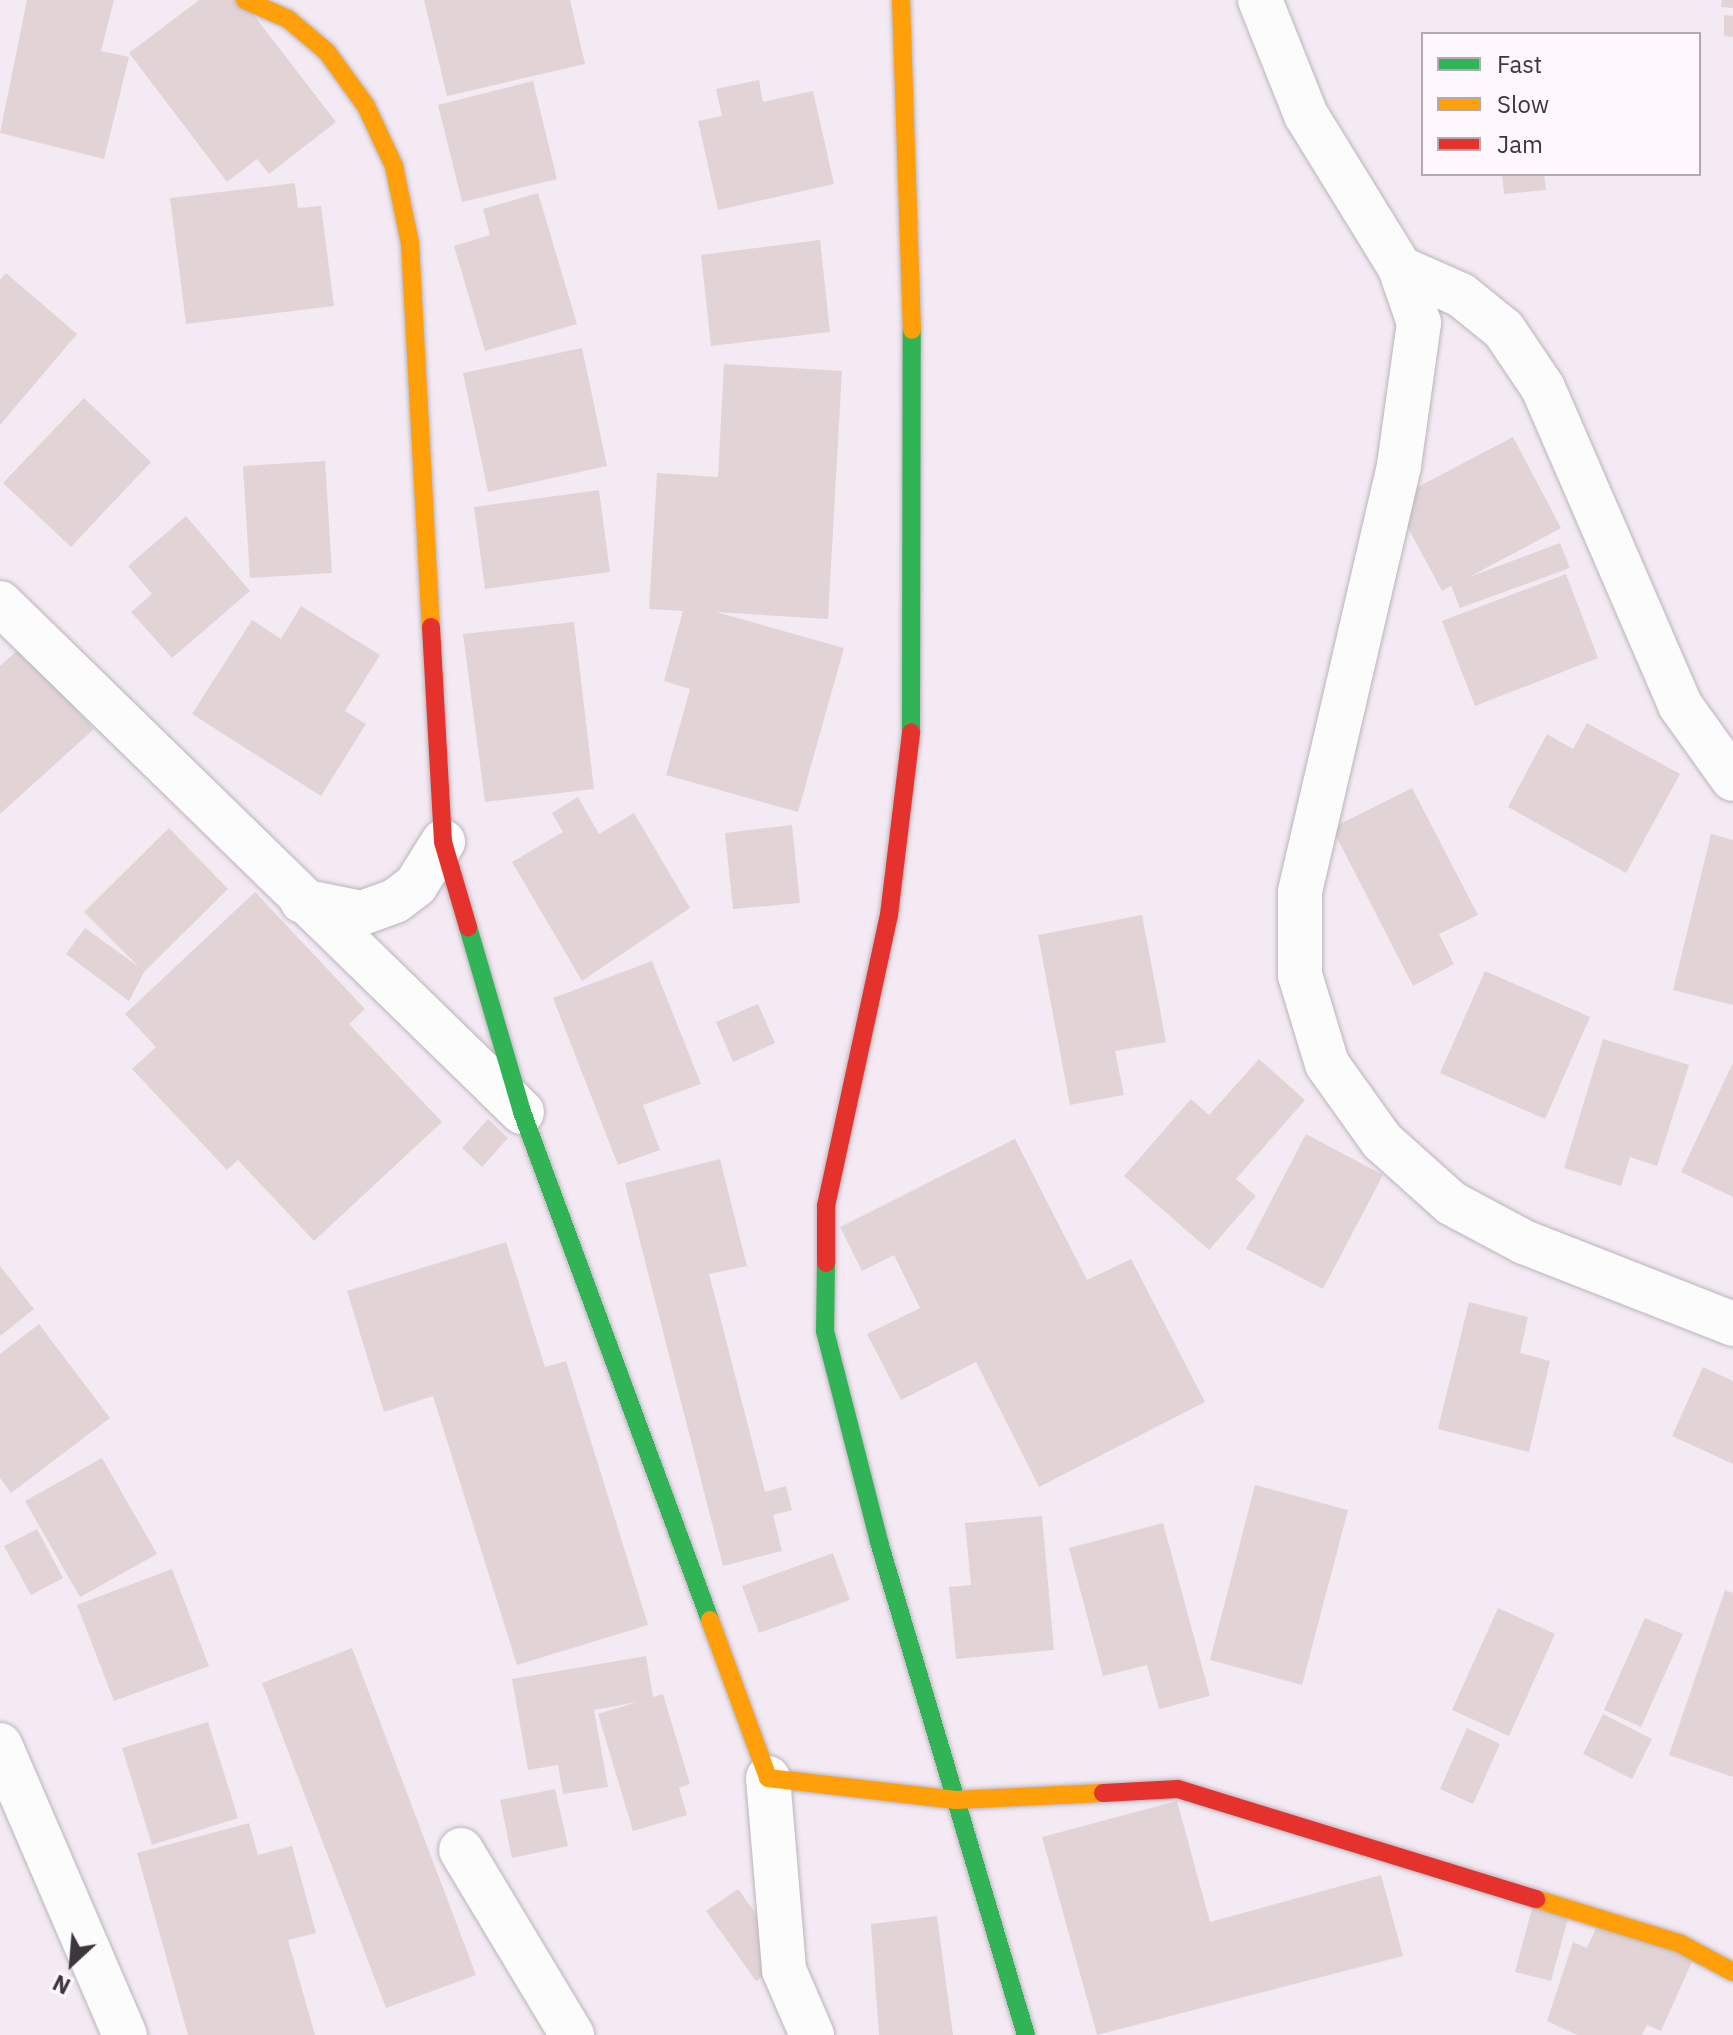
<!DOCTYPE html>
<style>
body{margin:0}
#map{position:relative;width:1733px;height:2035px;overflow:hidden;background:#f4eaf4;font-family:"IBM Plex Sans",sans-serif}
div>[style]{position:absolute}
.building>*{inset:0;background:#e2d4d6}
.roads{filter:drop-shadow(0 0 2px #bbb4bb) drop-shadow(0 0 2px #bbb4bb)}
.street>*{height:44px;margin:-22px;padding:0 22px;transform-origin:22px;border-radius:22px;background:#fdfcfd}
.fast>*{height:18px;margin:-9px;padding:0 9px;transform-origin:9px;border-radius:9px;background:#30b455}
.slow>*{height:18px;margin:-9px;padding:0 9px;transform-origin:9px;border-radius:9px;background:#ff9f0a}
.jam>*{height:18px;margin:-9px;padding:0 9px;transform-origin:9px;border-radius:9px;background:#e5322d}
span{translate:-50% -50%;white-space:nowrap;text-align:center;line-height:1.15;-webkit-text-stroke:7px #fef8fe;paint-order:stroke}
.legend{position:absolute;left:1421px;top:32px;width:280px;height:144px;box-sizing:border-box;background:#fef8fe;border:2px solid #b1abb1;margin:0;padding:10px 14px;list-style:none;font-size:24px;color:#3d373d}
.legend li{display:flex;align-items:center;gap:16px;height:40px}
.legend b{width:40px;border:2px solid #b1abb1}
.north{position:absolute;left:32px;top:1923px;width:80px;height:80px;-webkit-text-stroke:6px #fef8fe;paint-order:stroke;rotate:206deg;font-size:22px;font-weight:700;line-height:32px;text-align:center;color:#3d373d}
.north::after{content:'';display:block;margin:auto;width:28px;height:36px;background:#3d373d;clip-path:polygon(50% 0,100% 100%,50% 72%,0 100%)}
</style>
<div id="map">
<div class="building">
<i style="clip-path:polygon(27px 0,114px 0,101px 51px,129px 57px,104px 159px,0 133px)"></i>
<i style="clip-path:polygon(199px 0,242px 0,336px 122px,269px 174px,257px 159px,227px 182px,129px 53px)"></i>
<i style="clip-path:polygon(424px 0,570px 0,585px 64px,447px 96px)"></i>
<i style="clip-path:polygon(1722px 0,1733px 0,1733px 8px,1721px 7px)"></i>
<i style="clip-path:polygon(1724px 15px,1733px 16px,1733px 37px,1724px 36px)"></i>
<i style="clip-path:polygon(759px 80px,763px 102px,813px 91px,834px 184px,718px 210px,698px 121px,722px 116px,716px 89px)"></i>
<i style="clip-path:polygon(533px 81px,557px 179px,462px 202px,438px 105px)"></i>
<i style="clip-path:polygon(1502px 174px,1544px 174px,1546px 190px,1504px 194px)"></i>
<i style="clip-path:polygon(295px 183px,298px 208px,321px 206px,334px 306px,186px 324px,170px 198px)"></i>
<i style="clip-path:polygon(538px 193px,577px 324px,485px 351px,454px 246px,490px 235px,483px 209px)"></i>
<i style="clip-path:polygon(820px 240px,830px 332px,711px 346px,701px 255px)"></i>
<i style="clip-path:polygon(6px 273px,77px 334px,0 425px,0 280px)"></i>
<i style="clip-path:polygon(582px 348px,607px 466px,488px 492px,463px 373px)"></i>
<i style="clip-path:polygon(724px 364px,842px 371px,828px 619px,716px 612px,844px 648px,798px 812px,666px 775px,690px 689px,664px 681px,683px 611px,649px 609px,657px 473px,718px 477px)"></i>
<i style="clip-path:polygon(84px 398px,151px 462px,71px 547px,3px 483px)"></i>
<i style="clip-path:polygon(1513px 437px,1561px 528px,1469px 577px,1560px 543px,1570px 568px,1460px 608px,1451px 586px,1442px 591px,1393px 500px)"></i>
<i style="clip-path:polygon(325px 461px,332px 573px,250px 578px,243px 466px)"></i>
<i style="clip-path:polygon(599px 490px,610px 572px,485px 589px,474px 507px)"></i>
<i style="clip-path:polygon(186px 516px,250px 591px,172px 658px,131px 612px,152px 594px,128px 566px)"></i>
<i style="clip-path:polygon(1566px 574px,1598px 658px,1475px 706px,1442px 621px)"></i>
<i style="clip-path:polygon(301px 606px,380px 655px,345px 711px,366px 724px,321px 796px,192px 714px,252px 620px,281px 639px)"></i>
<i style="clip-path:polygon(574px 622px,594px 789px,485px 802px,463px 634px)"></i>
<i style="clip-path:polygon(20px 648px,94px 729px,0 814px,0 666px)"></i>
<i style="clip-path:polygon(1587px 723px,1680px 774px,1626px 873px,1508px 807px,1547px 734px,1573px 749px)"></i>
<i style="clip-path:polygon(1412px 788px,1478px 915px,1439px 934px,1454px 964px,1413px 986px,1332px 828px)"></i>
<i style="clip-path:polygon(578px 797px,599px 834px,634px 813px,690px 908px,582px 981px,512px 862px,563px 832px,552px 813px)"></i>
<i style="clip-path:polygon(792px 825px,800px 903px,733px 909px,725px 833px)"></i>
<i style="clip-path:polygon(169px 828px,228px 889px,144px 972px,129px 1001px,66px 954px,85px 928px,139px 967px,84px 912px)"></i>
<i style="clip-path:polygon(1711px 834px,1733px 840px,1733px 1005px,1673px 990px)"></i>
<i style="clip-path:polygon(255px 892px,365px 1009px,349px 1024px,442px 1122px,314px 1241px,238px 1160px,227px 1170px,132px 1069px,156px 1047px,125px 1014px)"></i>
<i style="clip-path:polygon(1142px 915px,1166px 1042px,1115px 1051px,1124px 1095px,1070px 1105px,1038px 935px)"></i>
<i style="clip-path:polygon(652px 961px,701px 1084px,643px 1105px,660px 1150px,618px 1165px,553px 998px)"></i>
<i style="clip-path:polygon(1485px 971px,1590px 1017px,1545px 1119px,1440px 1073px)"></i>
<i style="clip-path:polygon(758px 1004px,775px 1043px,733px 1062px,716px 1022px)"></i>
<i style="clip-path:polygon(1603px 1039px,1689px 1065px,1657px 1166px,1630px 1157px,1621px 1186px,1564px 1168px)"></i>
<i style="clip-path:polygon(1259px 1059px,1305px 1100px,1236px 1179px,1256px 1196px,1209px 1250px,1124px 1176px,1191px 1099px,1209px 1115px)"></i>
<i style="clip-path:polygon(1733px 1063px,1733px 1197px,1681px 1172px)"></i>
<i style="clip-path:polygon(488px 1119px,508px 1138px,482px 1167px,462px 1148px)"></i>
<i style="clip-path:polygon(1306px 1134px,1383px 1175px,1323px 1289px,1246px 1249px)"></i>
<i style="clip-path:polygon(1015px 1139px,1087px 1280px,1131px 1259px,1205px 1402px,1039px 1487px,976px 1362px,901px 1400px,867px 1334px,920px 1308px,894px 1255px,862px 1271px,840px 1227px)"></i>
<i style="clip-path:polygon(720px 1159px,747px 1266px,709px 1274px,765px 1492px,786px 1486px,792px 1510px,773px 1515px,782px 1551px,723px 1566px,625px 1183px)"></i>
<i style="clip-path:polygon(506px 1242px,545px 1367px,566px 1361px,648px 1625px,517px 1665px,433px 1396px,384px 1412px,347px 1291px)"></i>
<i style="clip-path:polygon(0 1266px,34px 1309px,0 1336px)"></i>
<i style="clip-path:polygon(1469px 1302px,1528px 1317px,1520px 1353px,1550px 1361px,1529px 1452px,1438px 1429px)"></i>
<i style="clip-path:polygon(39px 1324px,110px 1418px,11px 1493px,0 1478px,0 1354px)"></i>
<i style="clip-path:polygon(1703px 1367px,1733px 1381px,1733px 1464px,1672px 1436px)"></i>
<i style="clip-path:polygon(102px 1458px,157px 1554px,80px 1597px,25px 1501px)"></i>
<i style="clip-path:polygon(1255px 1485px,1348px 1510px,1302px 1685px,1210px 1660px)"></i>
<i style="clip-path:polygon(1042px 1516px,1054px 1650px,956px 1659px,949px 1587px,971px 1585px,965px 1523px)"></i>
<i style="clip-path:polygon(1163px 1523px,1210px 1696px,1159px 1709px,1147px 1665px,1103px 1676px,1069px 1548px)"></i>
<i style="clip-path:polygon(37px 1529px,63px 1578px,31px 1595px,4px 1546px)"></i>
<i style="clip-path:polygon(833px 1553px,850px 1600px,759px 1633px,742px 1586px)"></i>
<i style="clip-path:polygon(172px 1569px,209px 1666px,114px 1701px,77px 1605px)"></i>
<i style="clip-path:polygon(1725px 1590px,1733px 1593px,1733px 1777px,1669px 1755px)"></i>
<i style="clip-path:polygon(1498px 1608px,1555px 1634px,1509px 1736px,1452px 1710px)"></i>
<i style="clip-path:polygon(1645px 1618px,1683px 1634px,1641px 1727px,1604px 1710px)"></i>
<i style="clip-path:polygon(352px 1648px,476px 1975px,386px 2008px,262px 1683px)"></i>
<i style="clip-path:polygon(646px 1656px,653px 1697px,663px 1694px,690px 1784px,679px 1788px,687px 1815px,633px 1831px,598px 1714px,637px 1702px,594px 1710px,608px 1787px,563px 1794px,558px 1765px,528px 1770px,512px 1679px)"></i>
<i style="clip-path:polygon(1603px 1714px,1652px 1739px,1632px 1779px,1583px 1754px)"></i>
<i style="clip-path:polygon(208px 1722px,238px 1818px,152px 1845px,122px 1748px)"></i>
<i style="clip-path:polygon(1467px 1728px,1500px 1744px,1473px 1804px,1440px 1789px)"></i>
<i style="clip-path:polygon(555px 1789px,568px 1846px,512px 1858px,500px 1800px)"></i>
<i style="clip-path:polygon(1177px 1801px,1210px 1922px,1381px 1875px,1403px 1956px,1097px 2035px,1042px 1837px)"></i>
<i style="clip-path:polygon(249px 1823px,258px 1855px,292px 1846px,316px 1933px,288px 1940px,315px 2035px,188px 2035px,137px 1853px)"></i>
<i style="clip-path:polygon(738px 1889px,788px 1958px,756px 1981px,706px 1911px)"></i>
<i style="clip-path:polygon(1534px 1901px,1570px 1911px,1551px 1981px,1515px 1972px)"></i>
<i style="clip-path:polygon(937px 1916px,953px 2035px,879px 2035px,871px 1924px)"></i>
<i style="clip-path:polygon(1601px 1917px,1699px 1946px,1661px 2031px,1647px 2025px,1642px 2035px,1577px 2035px,1547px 2021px,1573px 1942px,1587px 1948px)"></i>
</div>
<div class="roads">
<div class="street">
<i style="left:1260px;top:0;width:124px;rotate:68.2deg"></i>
<i style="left:1306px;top:115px;width:180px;rotate:58.4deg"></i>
<i style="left:1400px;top:268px;width:58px;rotate:70.9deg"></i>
<i style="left:1419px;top:323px;width:144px;rotate:98deg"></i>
<i style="left:1399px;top:466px;width:437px;rotate:103.1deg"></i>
<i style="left:1300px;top:892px;width:83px;rotate:90deg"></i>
<i style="left:1300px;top:975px;width:93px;rotate:73.1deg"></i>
<i style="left:1327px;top:1064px;width:95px;rotate:54.5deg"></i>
<i style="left:1382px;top:1141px;width:93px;rotate:41.9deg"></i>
<i style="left:1451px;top:1203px;width:83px;rotate:28.1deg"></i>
<i style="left:1524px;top:1242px;width:225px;rotate:21.4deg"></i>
<i style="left:1400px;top:268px;width:67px;rotate:23.9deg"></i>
<i style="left:1461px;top:295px;width:55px;rotate:39.1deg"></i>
<i style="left:1504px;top:330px;width:70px;rotate:56.1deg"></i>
<i style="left:1543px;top:388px;width:345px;rotate:66.6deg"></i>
<i style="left:1680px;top:705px;width:91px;rotate:54.4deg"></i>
<i style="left:0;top:603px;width:729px;rotate:44.28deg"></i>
<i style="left:302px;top:901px;width:61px;rotate:11.3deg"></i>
<i style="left:362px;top:913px;width:35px;rotate:-20deg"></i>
<i style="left:395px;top:901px;width:26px;rotate:-37deg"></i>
<i style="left:416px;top:885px;width:51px;rotate:-57.9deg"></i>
<i style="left:0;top:1745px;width:316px;rotate:66.7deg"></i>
<i style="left:768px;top:1778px;width:193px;rotate:85.2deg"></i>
<i style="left:784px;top:1970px;width:71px;rotate:66.7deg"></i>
<i style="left:461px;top:1850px;width:216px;rotate:59deg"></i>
</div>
<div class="fast">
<i style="left:911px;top:732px;width:402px;rotate:-89.9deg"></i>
<i style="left:468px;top:927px;width:193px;rotate:73.7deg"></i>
<i style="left:522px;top:1112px;width:542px;rotate:69.69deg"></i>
<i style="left:826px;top:1263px;width:68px;rotate:90.8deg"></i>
<i style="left:825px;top:1331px;width:218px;rotate:75.6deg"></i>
<i style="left:879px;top:1542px;width:514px;rotate:73.4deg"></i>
</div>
<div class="slow">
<i style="left:245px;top:0;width:47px;rotate:23.8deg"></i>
<i style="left:288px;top:19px;width:51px;rotate:40.2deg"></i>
<i style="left:327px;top:52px;width:67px;rotate:54.2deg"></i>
<i style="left:366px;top:106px;width:66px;rotate:65deg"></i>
<i style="left:394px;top:166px;width:79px;rotate:78.3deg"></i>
<i style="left:410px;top:243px;width:385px;rotate:86.9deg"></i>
<i style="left:901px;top:0;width:330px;rotate:88.1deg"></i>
<i style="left:710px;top:1620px;width:168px;rotate:69.8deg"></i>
<i style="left:768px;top:1778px;width:189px;rotate:6.7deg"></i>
<i style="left:956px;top:1800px;width:147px;rotate:-2.7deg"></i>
<i style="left:1536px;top:1899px;width:152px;rotate:17.2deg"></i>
<i style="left:1681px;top:1944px;width:59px;rotate:28.3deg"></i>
</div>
<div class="jam">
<i style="left:431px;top:627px;width:215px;rotate:86.8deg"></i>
<i style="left:443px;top:842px;width:89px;rotate:73.6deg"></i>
<i style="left:826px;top:1263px;width:57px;rotate:-90deg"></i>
<i style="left:826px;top:1206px;width:298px;rotate:-77.8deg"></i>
<i style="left:889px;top:915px;width:184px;rotate:-83.1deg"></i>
<i style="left:1103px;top:1793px;width:75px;rotate:-3.1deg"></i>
<i style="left:1178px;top:1789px;width:375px;rotate:17.1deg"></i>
</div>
</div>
<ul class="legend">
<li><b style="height:10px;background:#30b455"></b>Fast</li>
<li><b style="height:10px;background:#ff9f0a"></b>Slow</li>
<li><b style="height:10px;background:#e5322d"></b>Jam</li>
</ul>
<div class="north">N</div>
</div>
